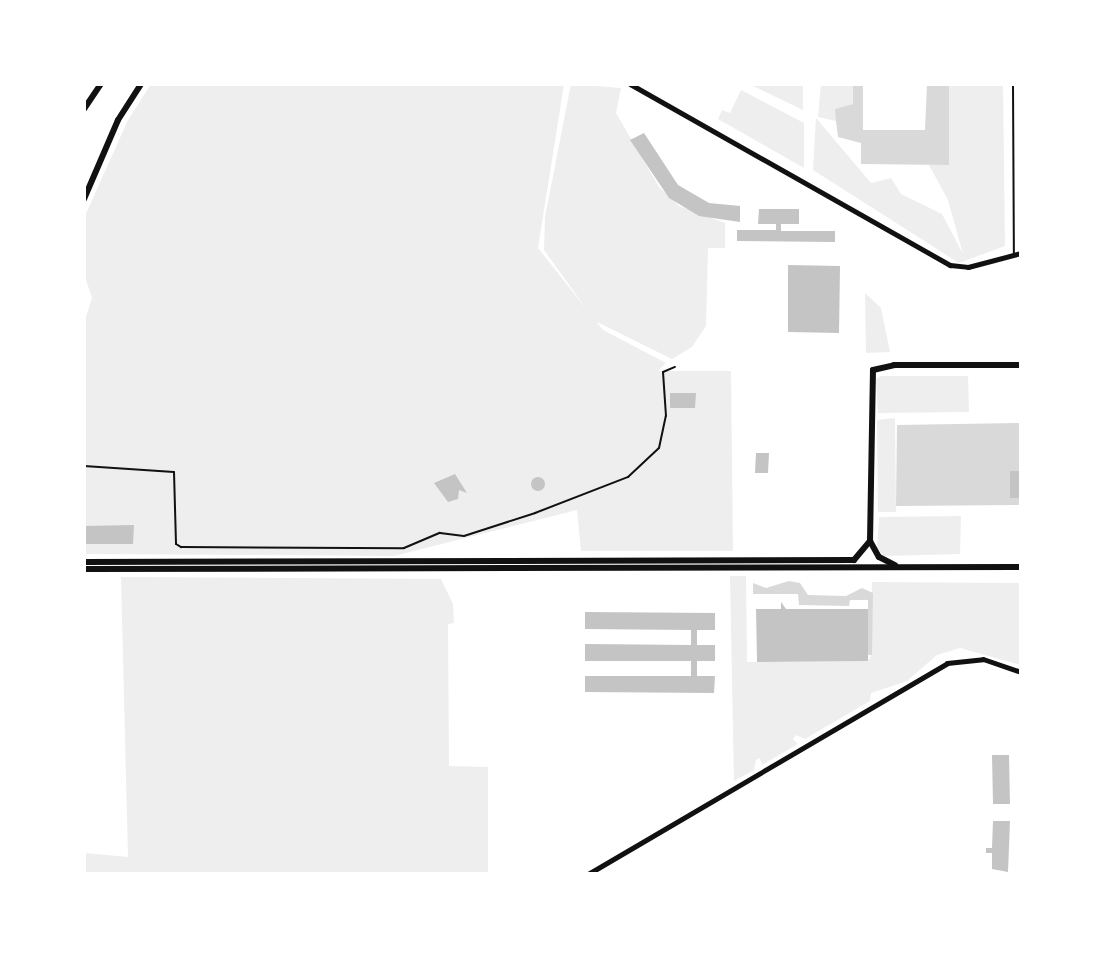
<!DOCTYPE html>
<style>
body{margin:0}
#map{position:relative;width:1105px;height:958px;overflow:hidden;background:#fff;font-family:"Archivo Narrow",sans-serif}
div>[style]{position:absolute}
.green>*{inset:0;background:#eee}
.water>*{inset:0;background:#d9d9d9}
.building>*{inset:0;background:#c4c4c4}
.round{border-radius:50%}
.path>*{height:2px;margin:-1px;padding:0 1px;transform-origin:1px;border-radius:1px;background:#111}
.service>*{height:2px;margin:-1px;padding:0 1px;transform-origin:1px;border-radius:1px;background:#111}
.secondary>*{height:5px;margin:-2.5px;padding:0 2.5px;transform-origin:2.5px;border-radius:2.5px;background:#111}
.trunk>*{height:6px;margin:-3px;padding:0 3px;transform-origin:3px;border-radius:3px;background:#111}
span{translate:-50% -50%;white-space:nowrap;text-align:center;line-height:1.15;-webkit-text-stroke:7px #fff;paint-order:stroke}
.frame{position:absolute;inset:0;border:86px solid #fff;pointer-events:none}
</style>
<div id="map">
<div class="green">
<i style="clip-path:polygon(151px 84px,564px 84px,538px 248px,603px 330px,666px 363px,658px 371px,731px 371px,733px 551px,581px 551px,577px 510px,394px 556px,84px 554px,84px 323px,92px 298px,84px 274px,84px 218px,128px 120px)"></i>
<i style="clip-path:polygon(571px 84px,621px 88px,616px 113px,659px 187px,679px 206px,725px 223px,725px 248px,708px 248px,706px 326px,692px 347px,672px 359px,595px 321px,544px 250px,545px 217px)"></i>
<i style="clip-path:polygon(803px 84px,803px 110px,751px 85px,752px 84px)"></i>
<i style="clip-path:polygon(821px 84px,853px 84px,853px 104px,836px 109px,836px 121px,818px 117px)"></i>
<i style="clip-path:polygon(949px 84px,1003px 84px,1005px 246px,959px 263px,813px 170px,816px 118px,871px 183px,891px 178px,901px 194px,942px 214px,963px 254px,948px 200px,929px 165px,949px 164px)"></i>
<i style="clip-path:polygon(741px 90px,804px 123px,804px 168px,718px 119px,722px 110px,730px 113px)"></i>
<i style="clip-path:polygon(865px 293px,881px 308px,890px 352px,866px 353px)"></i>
<i style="clip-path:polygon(881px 376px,968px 376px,969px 412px,878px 413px,876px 379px)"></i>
<i style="clip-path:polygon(895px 418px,896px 512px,878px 512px,877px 420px)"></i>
<i style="clip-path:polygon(961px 516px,960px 554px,883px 556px,877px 547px,879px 517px)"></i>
<i style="clip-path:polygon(730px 576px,746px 576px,747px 662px,868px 661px,872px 654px,872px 582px,1021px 583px,1021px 665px,960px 648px,937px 655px,907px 681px,871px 693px,870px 701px,805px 739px,796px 735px,793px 739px,798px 744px,762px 765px,760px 758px,756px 760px,754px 770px,734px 781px)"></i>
<i style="clip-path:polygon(121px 577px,441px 579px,453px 604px,454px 623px,448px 624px,449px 766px,488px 767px,488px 874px,84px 874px,84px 853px,128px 857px)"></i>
</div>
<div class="water">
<i style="clip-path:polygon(853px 84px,863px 84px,863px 130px,925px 130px,927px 84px,949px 84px,949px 165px,861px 164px,861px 143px,838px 137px,836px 121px,835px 109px,853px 104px)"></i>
<i style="clip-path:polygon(1021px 423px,1021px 471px,1010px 498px,1021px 498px,1021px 505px,896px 506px,897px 425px)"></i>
<i style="clip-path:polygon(789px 581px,800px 583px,808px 595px,846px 596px,862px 588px,873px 593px,872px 655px,868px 655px,868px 600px,850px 600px,849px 606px,799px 605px,798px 594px,753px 594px,753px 583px,766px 588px)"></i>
</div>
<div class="building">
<i style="clip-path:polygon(644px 133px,678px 185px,709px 203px,740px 206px,740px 222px,699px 216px,669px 198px,630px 140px)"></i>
<i style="clip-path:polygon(759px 209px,799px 209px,799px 224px,781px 224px,781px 231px,835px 231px,835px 242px,737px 241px,737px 230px,776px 230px,776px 224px,758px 224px)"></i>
<i style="clip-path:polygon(788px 265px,840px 266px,839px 333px,788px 332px)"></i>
<i style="clip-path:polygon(670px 393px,696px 393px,695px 408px,670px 408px)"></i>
<i style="clip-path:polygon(756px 453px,769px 453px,768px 473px,755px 473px)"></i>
<i style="clip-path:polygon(1010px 471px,1021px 471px,1021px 498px,1010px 498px)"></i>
<i style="clip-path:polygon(455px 474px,467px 493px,459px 490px,458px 499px,448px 502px,434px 483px)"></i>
<i class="round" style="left:531px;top:477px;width:14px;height:14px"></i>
<i style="clip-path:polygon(134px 525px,133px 544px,84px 544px,84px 526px)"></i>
<i style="clip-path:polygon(781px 602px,786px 609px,868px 609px,868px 661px,757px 662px,756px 609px,781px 609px)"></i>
<i style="clip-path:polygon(585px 612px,715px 613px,715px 630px,697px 630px,697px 645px,715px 645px,715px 661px,697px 661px,697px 676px,715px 676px,714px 693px,585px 692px,585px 676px,691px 676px,691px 661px,585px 661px,585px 644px,691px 645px,691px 630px,585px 629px)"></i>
<i style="clip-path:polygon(992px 755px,1009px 755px,1010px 804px,993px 804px)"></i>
<i style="clip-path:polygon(993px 821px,1010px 821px,1008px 872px,992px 869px,992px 853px,986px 853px,986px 848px,992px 848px)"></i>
</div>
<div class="path">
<i style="left:84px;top:466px;width:90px;rotate:3.8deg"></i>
<i style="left:174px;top:472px;width:72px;rotate:88.4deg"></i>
<i style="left:176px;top:544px;width:6px;rotate:31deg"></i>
<i style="left:181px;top:547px;width:223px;rotate:0.3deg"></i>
<i style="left:404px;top:548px;width:39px;rotate:-23deg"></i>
<i style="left:440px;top:533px;width:24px;rotate:7deg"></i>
<i style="left:464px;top:536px;width:75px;rotate:-17.9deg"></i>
<i style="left:535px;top:513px;width:100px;rotate:-21.2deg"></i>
<i style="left:628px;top:477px;width:42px;rotate:-43.1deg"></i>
<i style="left:659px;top:448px;width:33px;rotate:-78deg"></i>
<i style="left:666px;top:416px;width:44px;rotate:-93.9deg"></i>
<i style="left:663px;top:372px;width:13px;rotate:-23deg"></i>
</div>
<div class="service">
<i style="left:1013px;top:84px;width:170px;rotate:89.7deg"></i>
</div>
<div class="secondary">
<i style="left:630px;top:84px;width:368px;rotate:29.5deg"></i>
<i style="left:950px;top:265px;width:18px;rotate:6deg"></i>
<i style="left:968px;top:267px;width:55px;rotate:-14.8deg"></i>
<i style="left:588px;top:874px;width:416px;rotate:-30.4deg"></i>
<i style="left:947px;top:663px;width:36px;rotate:-6deg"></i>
<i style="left:983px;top:659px;width:40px;rotate:18.9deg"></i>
</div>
<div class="trunk">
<i style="left:84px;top:109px;width:30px;rotate:-56deg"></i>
<i style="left:84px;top:199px;width:86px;rotate:-66.7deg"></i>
<i style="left:118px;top:120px;width:43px;rotate:-57.4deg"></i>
<i style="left:870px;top:541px;width:18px;rotate:61deg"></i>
<i style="left:879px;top:557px;width:18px;rotate:27deg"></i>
<i style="left:84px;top:562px;width:770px;rotate:-0.15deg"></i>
<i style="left:854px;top:560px;width:25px;rotate:-50deg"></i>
<i style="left:870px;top:541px;width:171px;rotate:-89deg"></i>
<i style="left:873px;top:370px;width:22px;rotate:-13deg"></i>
<i style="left:894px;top:365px;width:127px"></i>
<i style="left:84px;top:569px;width:937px;rotate:-0.12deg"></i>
</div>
<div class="frame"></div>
</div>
